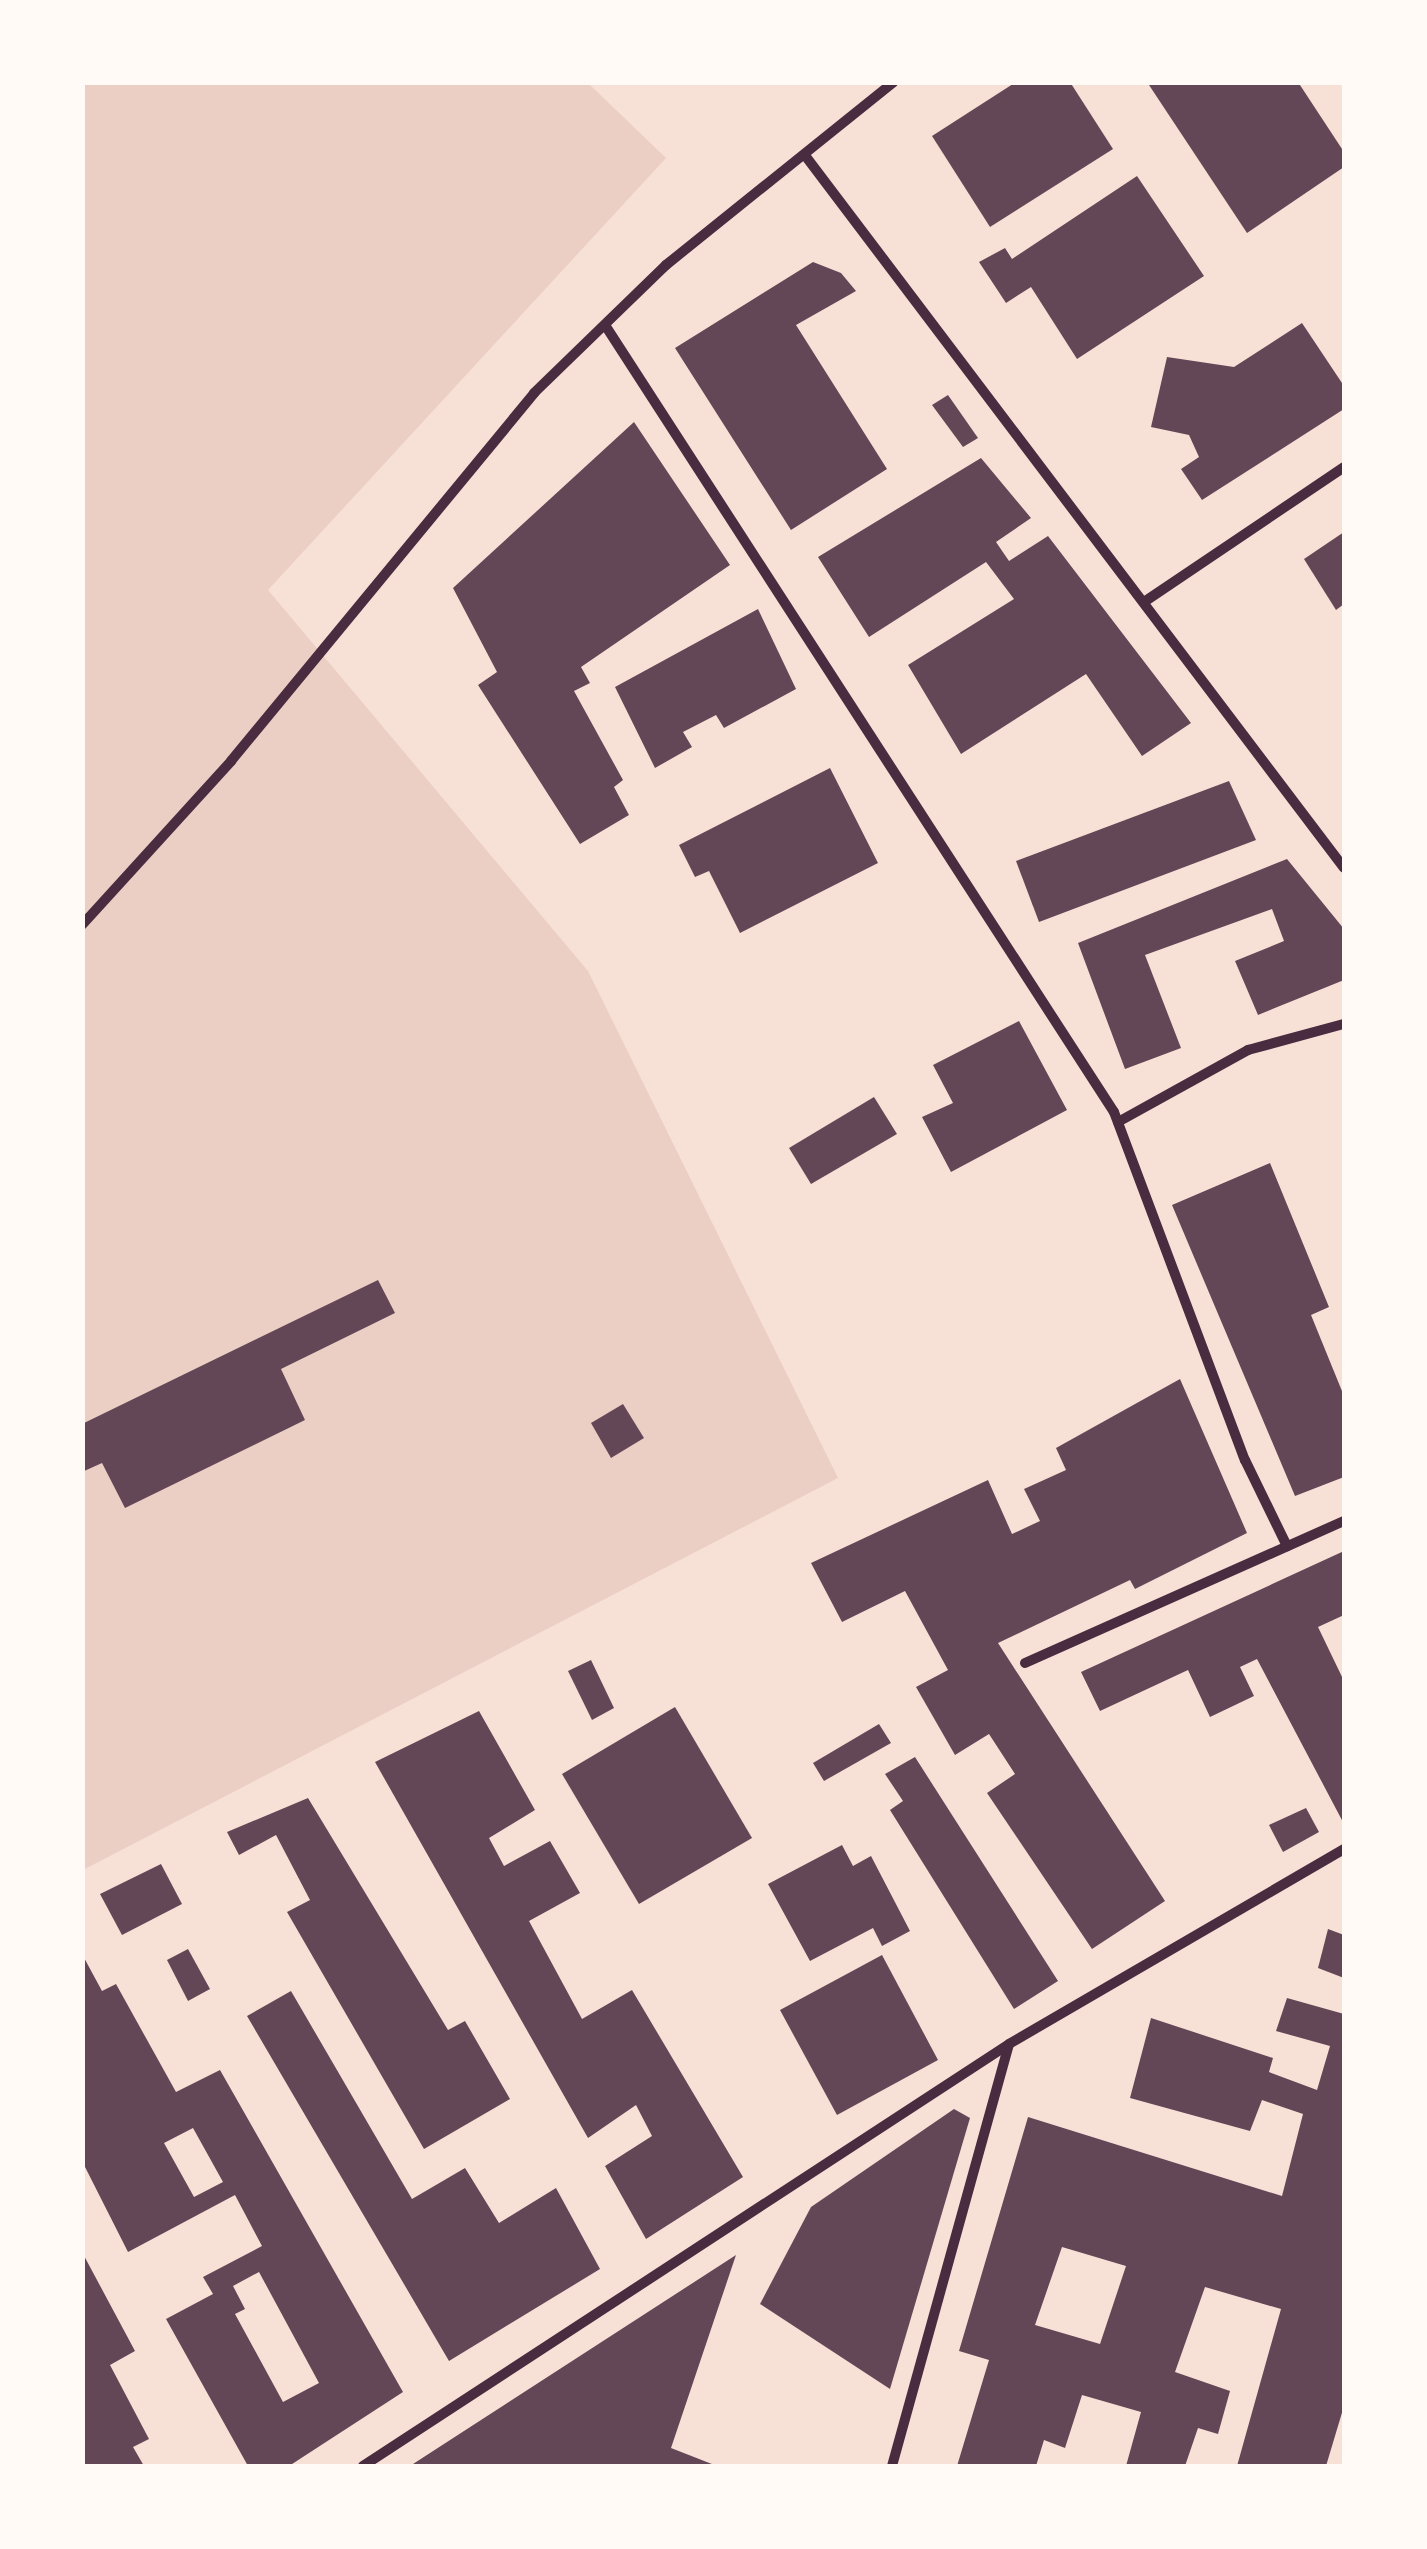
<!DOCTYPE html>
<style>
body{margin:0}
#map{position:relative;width:1427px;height:2549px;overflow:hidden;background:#f7e1d7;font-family:"Times New Roman",serif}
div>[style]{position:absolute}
.green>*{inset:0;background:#ebcfc5}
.building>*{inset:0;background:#644757}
.minor>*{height:10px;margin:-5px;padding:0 5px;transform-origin:5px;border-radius:5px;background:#4a2c40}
span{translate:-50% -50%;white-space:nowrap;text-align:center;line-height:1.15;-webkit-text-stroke:8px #fffaf5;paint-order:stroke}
.frame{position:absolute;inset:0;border:85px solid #fffaf5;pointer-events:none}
</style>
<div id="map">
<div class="green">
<i style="clip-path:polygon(83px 83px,588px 83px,666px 158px,268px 590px,588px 971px,838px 1478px,83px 1870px)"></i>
</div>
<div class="building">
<i style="clip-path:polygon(1016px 82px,1070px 82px,1113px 149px,990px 227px,932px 136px)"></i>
<i style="clip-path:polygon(1147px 82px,1298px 82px,1344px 152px,1344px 167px,1247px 233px)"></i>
<i style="clip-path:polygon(1137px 176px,1204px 276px,1077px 359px,1031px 287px,1006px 303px,979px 262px,1005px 248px,1012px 259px)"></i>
<i style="clip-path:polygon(813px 262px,841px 273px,856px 291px,796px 325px,887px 469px,791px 530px,675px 348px)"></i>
<i style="clip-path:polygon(1302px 323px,1344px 386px,1344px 409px,1202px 500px,1181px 469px,1199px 457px,1189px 435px,1151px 427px,1167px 357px,1234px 367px)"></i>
<i style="clip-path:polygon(948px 395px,978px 438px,963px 447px,932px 405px)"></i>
<i style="clip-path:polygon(634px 422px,730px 565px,581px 667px,590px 683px,574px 691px,623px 780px,614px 787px,629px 815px,580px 844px,478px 685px,497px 672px,453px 588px)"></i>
<i style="clip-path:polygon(981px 458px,1031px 518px,996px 542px,1009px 561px,1048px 536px,1191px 723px,1142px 756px,1086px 674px,961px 754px,908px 665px,1014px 599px,986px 562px,869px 637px,818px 557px)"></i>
<i style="clip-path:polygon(1344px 532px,1344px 604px,1336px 610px,1304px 559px)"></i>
<i style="clip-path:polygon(758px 609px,796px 689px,724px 728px,716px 715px,683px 732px,692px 747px,655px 768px,615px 687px)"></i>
<i style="clip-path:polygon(830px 768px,878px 863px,740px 933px,709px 871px,695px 877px,679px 845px)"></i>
<i style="clip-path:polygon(1229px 781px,1256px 840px,1039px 922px,1016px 861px)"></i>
<i style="clip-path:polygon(1287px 859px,1344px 929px,1344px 980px,1258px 1015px,1235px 961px,1284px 941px,1272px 909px,1145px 955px,1181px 1048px,1125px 1069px,1078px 943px)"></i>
<i style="clip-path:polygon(1019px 1021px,1067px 1110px,951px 1172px,922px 1117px,953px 1103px,933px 1065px)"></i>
<i style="clip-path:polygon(874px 1097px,897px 1134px,811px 1184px,789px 1148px)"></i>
<i style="clip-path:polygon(1270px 1163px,1329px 1307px,1311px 1315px,1344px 1396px,1344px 1477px,1295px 1496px,1172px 1205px)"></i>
<i style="clip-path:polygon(378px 1280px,395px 1313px,281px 1369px,305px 1420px,125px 1508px,102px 1463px,82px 1472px,82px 1424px)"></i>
<i style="clip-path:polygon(1180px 1379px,1247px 1533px,1135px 1589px,1130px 1580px,998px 1643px,1165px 1901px,1092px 1949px,987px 1793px,1015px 1774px,989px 1734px,955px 1755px,916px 1687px,948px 1670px,905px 1591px,842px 1622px,811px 1563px,988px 1480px,1012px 1534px,1040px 1521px,1024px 1489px,1066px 1470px,1056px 1448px)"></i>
<i style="clip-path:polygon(623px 1404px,644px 1438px,611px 1458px,591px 1423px)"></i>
<i style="clip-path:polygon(1344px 1551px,1344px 1615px,1318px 1627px,1344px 1681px,1344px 1824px,1257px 1659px,1240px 1667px,1254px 1696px,1210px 1717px,1188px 1670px,1100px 1711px,1081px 1672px)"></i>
<i style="clip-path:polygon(591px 1660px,614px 1708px,592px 1720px,568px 1671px)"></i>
<i style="clip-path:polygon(675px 1707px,752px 1838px,639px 1904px,562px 1774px)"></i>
<i style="clip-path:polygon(479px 1711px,535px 1810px,489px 1838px,504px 1866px,550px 1841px,580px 1893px,529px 1921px,582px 2019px,632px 1990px,743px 2177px,646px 2239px,605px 2166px,652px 2136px,636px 2105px,588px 2138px,375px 1762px)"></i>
<i style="clip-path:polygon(879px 1724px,891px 1743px,824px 1781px,813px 1763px)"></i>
<i style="clip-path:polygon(915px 1757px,1058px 1981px,1014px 2009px,890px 1810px,903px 1801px,885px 1774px)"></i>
<i style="clip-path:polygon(308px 1798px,448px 2030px,465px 2021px,510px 2099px,424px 2149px,287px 1912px,310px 1900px,276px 1835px,239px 1855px,227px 1832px)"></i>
<i style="clip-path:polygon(1306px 1808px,1319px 1832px,1283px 1852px,1269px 1825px)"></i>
<i style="clip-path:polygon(842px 1845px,853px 1866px,871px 1856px,910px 1931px,882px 1946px,873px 1928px,810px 1961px,768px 1884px)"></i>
<i style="clip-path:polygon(161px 1864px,182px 1904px,122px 1935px,100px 1894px)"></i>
<i style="clip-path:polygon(1328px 1929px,1344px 1935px,1344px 1978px,1318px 1968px)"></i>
<i style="clip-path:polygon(188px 1949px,210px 1989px,188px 2001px,167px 1960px)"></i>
<i style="clip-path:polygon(evenodd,82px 1954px,102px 1991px,116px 1984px,176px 2092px,220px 2070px,403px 2392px,289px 2466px,248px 2466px,166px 2319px,213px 2294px,203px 2277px,262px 2246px,235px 2195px,128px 2252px,82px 2161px,82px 1954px,193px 2128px,223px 2182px,194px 2197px,164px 2143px,193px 2128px,82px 1954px,259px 2272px,319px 2383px,283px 2402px,235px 2314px,245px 2309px,233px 2286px,259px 2272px)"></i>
<i style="clip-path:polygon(882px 1955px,938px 2060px,837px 2115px,780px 2010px)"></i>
<i style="clip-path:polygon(291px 1991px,412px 2199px,465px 2168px,499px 2223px,556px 2188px,600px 2269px,449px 2361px,247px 2016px)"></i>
<i style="clip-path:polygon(evenodd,1287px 1998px,1344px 2014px,1344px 2406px,1326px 2466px,1237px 2466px,1281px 2309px,1205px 2287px,1175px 2372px,1230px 2391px,1218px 2434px,1198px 2428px,1185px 2466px,1126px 2466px,1141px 2412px,1082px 2395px,1065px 2448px,1044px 2440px,1036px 2466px,957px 2466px,989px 2360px,959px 2351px,1028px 2117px,1282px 2196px,1303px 2114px,1262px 2100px,1250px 2131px,1130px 2098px,1151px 2018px,1273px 2058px,1269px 2072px,1317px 2090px,1330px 2046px,1276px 2031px,1287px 1998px,1062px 2247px,1126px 2266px,1100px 2344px,1035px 2325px,1062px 2247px)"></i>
<i style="clip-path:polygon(954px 2109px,970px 2118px,890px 2389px,760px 2304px,811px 2207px)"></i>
<i style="clip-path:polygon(82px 2252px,135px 2351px,110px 2365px,149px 2439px,133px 2447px,144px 2466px,82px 2466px)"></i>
<i style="clip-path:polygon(736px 2255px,671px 2448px,717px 2466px,413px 2464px)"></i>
</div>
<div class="minor">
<i style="left:807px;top:158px;width:890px;rotate:52.9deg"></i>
<i style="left:605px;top:325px;width:937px;rotate:57.11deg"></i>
<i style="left:1114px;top:1112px;width:372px;rotate:69.4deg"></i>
<i style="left:1245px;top:1460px;width:96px;rotate:64deg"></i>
<i style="left:1144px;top:602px;width:241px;rotate:-34deg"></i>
<i style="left:82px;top:925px;width:222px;rotate:-47.7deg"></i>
<i style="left:231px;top:761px;width:477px;rotate:-50.5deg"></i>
<i style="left:534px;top:393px;width:184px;rotate:-44.1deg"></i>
<i style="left:666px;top:265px;width:292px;rotate:-38.8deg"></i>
<i style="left:1118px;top:1122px;width:149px;rotate:-29deg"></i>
<i style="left:1248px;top:1050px;width:99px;rotate:-15.2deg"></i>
<i style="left:1025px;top:1663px;width:349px;rotate:-24deg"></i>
<i style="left:363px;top:2466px;width:772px;rotate:-33.15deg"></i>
<i style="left:1009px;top:2044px;width:388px;rotate:-30.2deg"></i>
<i style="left:892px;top:2466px;width:437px;rotate:-74.5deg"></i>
</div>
<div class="frame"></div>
</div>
